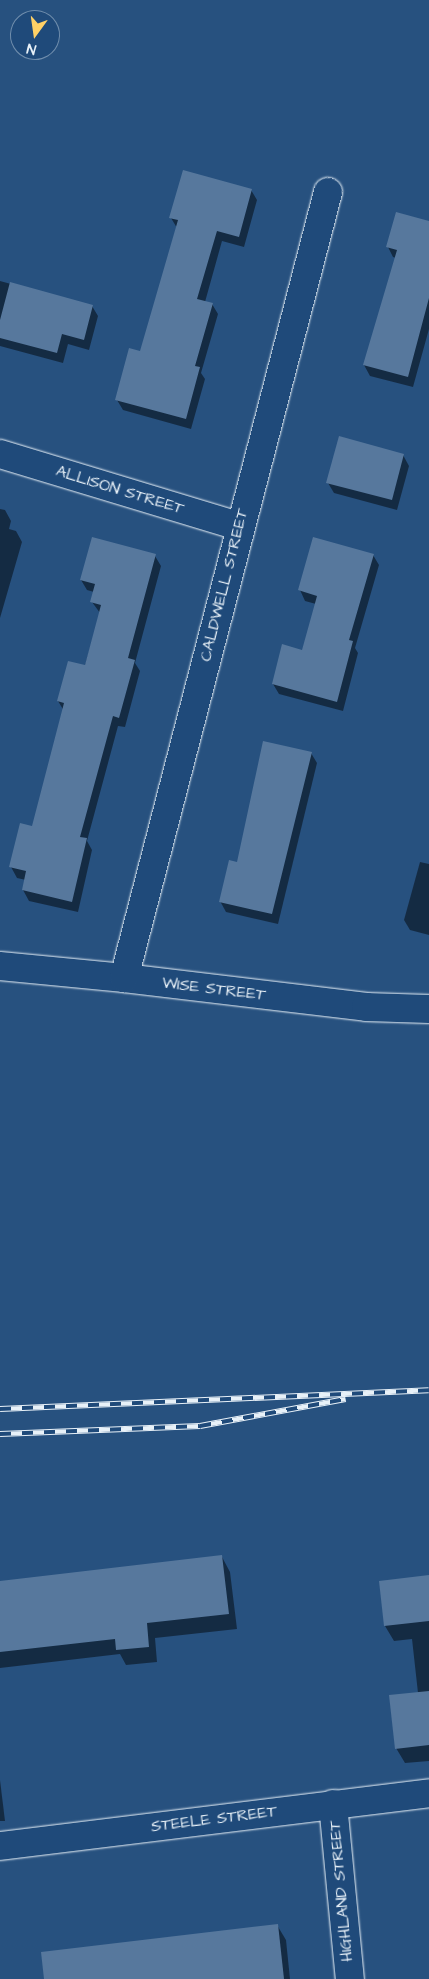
<!DOCTYPE html>
<style>
body{margin:0}
#map{position:relative;width:429px;height:1979px;overflow:hidden;background:#27517f;font-family:"Architects Daughter",sans-serif}
div>[style]{position:absolute}
.shadow>*{inset:0;background:#0007}
.building>*{inset:0;background:#57789d}
.roads{filter:drop-shadow(0 0 1px #e8f1f8) drop-shadow(0 0 1px #e8f1f8)}
.street>*{height:28px;margin:-14px;padding:0 14px;transform-origin:14px;border-radius:14px;background:#1f4a7a}
.rail>*{height:5.5px;margin-top:-2.75px;transform-origin:0;background:repeating-linear-gradient(90deg,#1f4a7a 0 11px,#e8f1f8 0 22px);box-sizing:border-box;border-block:1px solid #e8f1f8}
span{translate:-50% -50%;white-space:nowrap;text-align:center;line-height:1.15;-webkit-text-stroke:4px #1f4a7a;paint-order:stroke}
.street-label{font-size:16px;color:#e8f1f8}
.north{position:absolute;left:10px;top:10px;width:50px;height:50px;box-sizing:border-box;background:#1f4a7a;border:1px solid #6f8dac;border-radius:50%;rotate:194deg;font-size:14px;font-weight:700;line-height:20px;text-align:center;color:#e8f1f8}
.north::after{content:'';display:block;margin:auto;width:18px;height:22px;background:#ffd166;clip-path:polygon(50% 0,100% 100%,50% 72%,0 100%)}
</style>
<div id="map">
<div class="shadow">
<i style="clip-path:polygon(251px 190px,257px 200px,244px 247px,222px 241px,205px 302px,212px 304px,218px 314px,201px 373px,205px 379px,191px 429px,123px 410px,117px 400px,141px 352px,177px 228px,171px 218px)"></i>
<i style="clip-path:polygon(429px 223px,429px 329px,413px 387px,370px 376px,364px 365px,396px 258px,393px 257px,388px 247px)"></i>
<i style="clip-path:polygon(0 281px,92px 306px,98px 316px,89px 350px,68px 344px,63px 363px,0 346px)"></i>
<i style="clip-path:polygon(403px 455px,409px 466px,397px 510px,334px 493px,328px 483px)"></i>
<i style="clip-path:polygon(0 509px,5px 510px,11px 521px,9px 529px,16px 531px,22px 542px,0 618px)"></i>
<i style="clip-path:polygon(373px 555px,379px 565px,355px 648px,358px 653px,343px 711px,279px 694px,273px 684px,303px 651px,316px 604px,305px 601px,300px 590px)"></i>
<i style="clip-path:polygon(155px 556px,161px 566px,135px 663px,140px 671px,125px 727px,118px 726px,87px 841px,92px 850px,78px 912px,29px 901px,23px 890px,26px 880px,17px 878px,11px 867px,33px 827px,64px 711px,58px 701px,85px 666px,100px 613px,92px 602px,94px 592px,87px 590px,81px 580px)"></i>
<i style="clip-path:polygon(311px 753px,317px 763px,278px 924px,226px 912px,220px 901px,238px 864px)"></i>
<i style="clip-path:polygon(420px 862px,429px 864px,429px 935px,410px 930px,404px 920px)"></i>
<i style="clip-path:polygon(222px 1557px,230px 1572px,237px 1629px,155px 1638px,157px 1662px,126px 1665px,120px 1654px,0 1668px,0 1582px)"></i>
<i style="clip-path:polygon(429px 1576px,429px 1761px,405px 1763px,396px 1748px,418px 1693px,412px 1639px,394px 1641px,385px 1626px)"></i>
<i style="clip-path:polygon(0 1780px,5px 1821px,0 1821px)"></i>
<i style="clip-path:polygon(277px 1925px,286px 1940px,290px 1979px,45px 1979px)"></i>
</div>
<div class="building">
<i style="clip-path:polygon(183px 170px,252px 189px,239px 237px,217px 231px,197px 299px,213px 303px,195px 366px,200px 367px,186px 419px,115px 400px,129px 348px,140px 351px,178px 220px,169px 218px)"></i>
<i style="clip-path:polygon(396px 212px,429px 221px,429px 298px,408px 377px,363px 365px,397px 250px,386px 247px)"></i>
<i style="clip-path:polygon(10px 282px,93px 305px,84px 340px,62px 334px,57px 353px,0 338px,0 320px)"></i>
<i style="clip-path:polygon(339px 436px,404px 454px,392px 500px,326px 483px)"></i>
<i style="clip-path:polygon(92px 537px,156px 554px,128px 658px,135px 660px,119px 718px,113px 716px,80px 837px,87px 838px,72px 902px,22px 890px,26px 871px,9px 867px,20px 823px,32px 826px,64px 703px,57px 701px,68px 661px,85px 665px,101px 605px,90px 602px,95px 584px,80px 580px)"></i>
<i style="clip-path:polygon(313px 537px,374px 554px,349px 640px,353px 641px,337px 702px,272px 684px,282px 644px,302px 650px,317px 596px,298px 590px)"></i>
<i style="clip-path:polygon(263px 741px,312px 752px,272px 914px,219px 902px,229px 860px,237px 862px)"></i>
<i style="clip-path:polygon(222px 1555px,229px 1614px,147px 1623px,149px 1647px,116px 1650px,115px 1639px,0 1652px,0 1581px)"></i>
<i style="clip-path:polygon(429px 1575px,429px 1621px,384px 1626px,379px 1581px)"></i>
<i style="clip-path:polygon(429px 1691px,429px 1745px,395px 1749px,389px 1695px)"></i>
<i style="clip-path:polygon(278px 1924px,284px 1979px,44px 1979px,41px 1952px)"></i>
</div>
<div class="roads">
<div class="street">
<i style="left:0;top:454px;width:250px;rotate:16.8deg"></i>
<i style="left:0;top:966px;width:125px;rotate:5.5deg"></i>
<i style="left:124px;top:978px;width:244px;rotate:6.8deg"></i>
<i style="left:366px;top:1007px;width:63px;rotate:1.8deg"></i>
<i style="left:124px;top:978px;width:812px;rotate:-75.45deg"></i>
<i style="left:333px;top:1804px;width:176px;rotate:84.5deg"></i>
<i style="left:0;top:1846px;width:432px;rotate:-7deg"></i>
</div>
</div>
<div class="rail">
<i style="left:0;top:1409px;width:429px;rotate:-2.5deg"></i>
<i style="left:0;top:1434px;width:200px;rotate:-2.3deg"></i>
<i style="left:200px;top:1426px;width:148px;rotate:-10.5deg"></i>
</div>
<div class="street-label">
<span style="left:120px;top:490px;rotate:17deg">ALLISON STREET</span>
<span style="left:224px;top:585px;rotate:-76deg">CALDWELL STREET</span>
<span style="left:214px;top:989px;rotate:7deg">WISE STREET</span>
<span style="left:214px;top:1819px;rotate:-7deg">STEELE STREET</span>
<span style="left:341px;top:1891px;rotate:-95deg">HIGHLAND STREET</span>
</div>
<div class="north">N</div>
</div>
